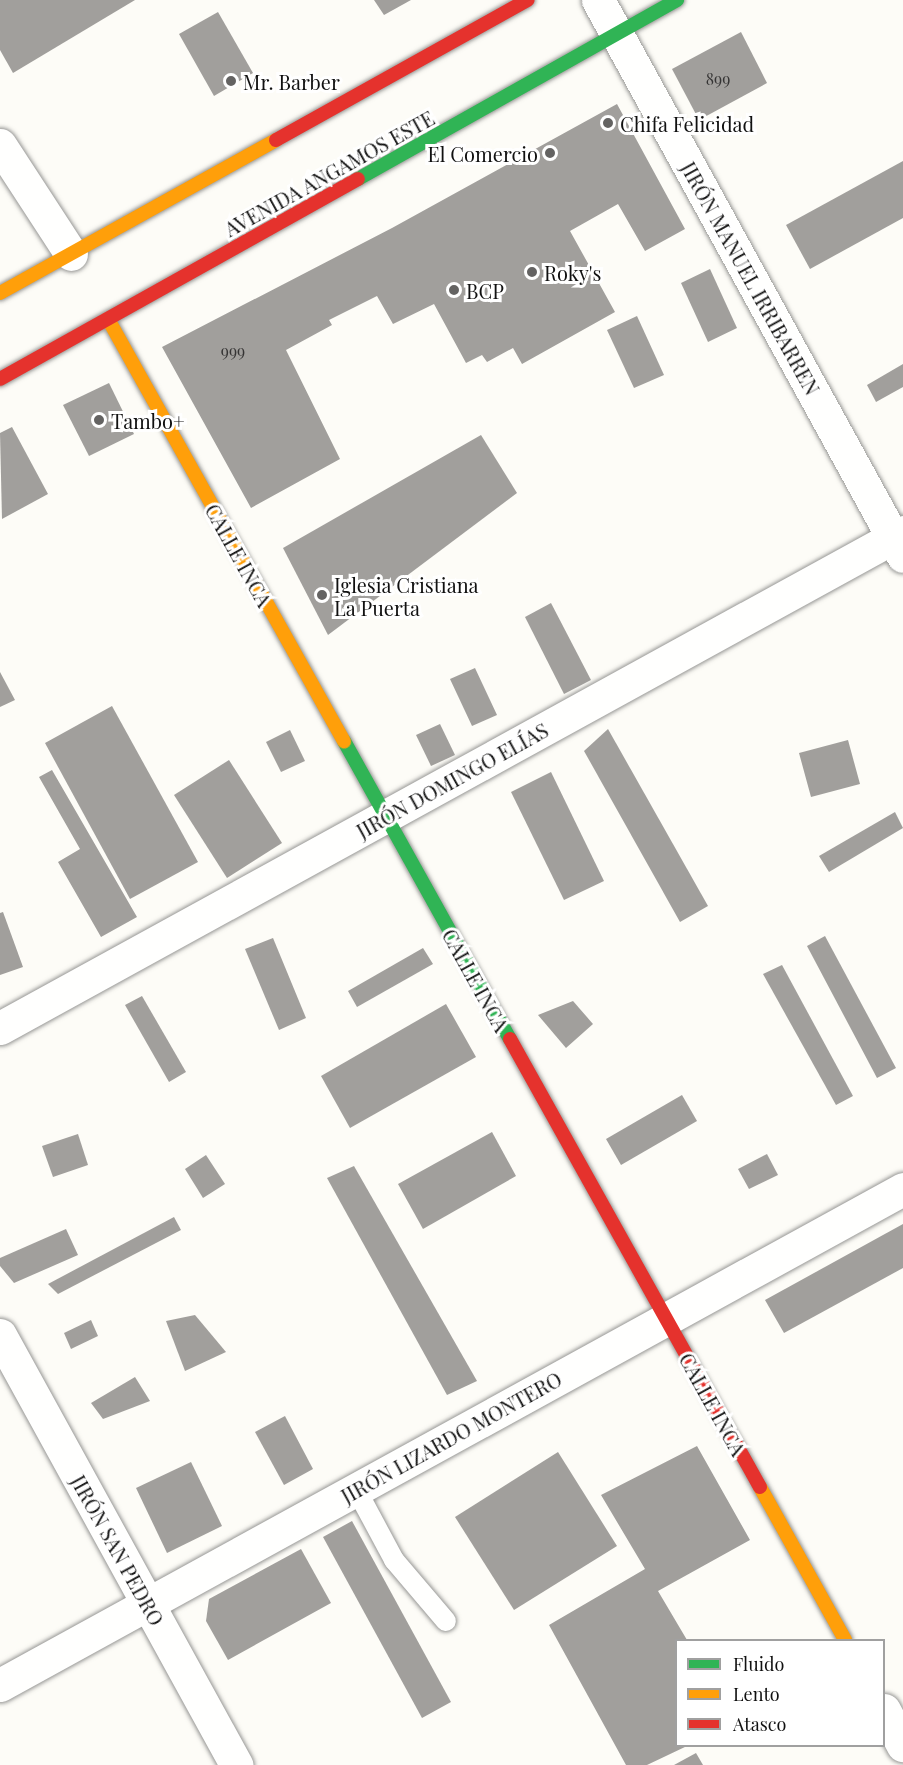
<!DOCTYPE html>
<meta charset="utf-8">
<style>
body{margin:0}
#map{position:relative;width:903px;height:1765px;overflow:hidden;background:#fdfcf7;font-family:"Playfair Display",serif}
div>[style]{position:absolute}
.building>*{inset:0;background:#a19f9c}
.roads{filter:drop-shadow(0 0 2px #979795) drop-shadow(0 0 2px #979795)}
.lane>*{height:20px;margin:-10px;padding:0 10px;transform-origin:10px;border-radius:10px;background:#fffffe}
.street>*{height:33px;margin:-16.5px;padding:0 16.5px;transform-origin:16.5px;border-radius:16.5px;background:#fffffe}
.fast>*{height:14px;margin:-7px;padding:0 7px;transform-origin:7px;border-radius:7px;background:#30b455}
.slow>*{height:14px;margin:-7px;padding:0 7px;transform-origin:7px;border-radius:7px;background:#ff9f0a}
.jam>*{height:14px;margin:-7px;padding:0 7px;transform-origin:7px;border-radius:7px;background:#e5322d}
.dots>*{width:16px;height:16px;translate:-50% -50%;box-sizing:border-box;border:3px solid #fff;border-radius:50%}
span{translate:-50% -50%;white-space:nowrap;text-align:center;line-height:1.15;-webkit-text-stroke:6px #fff;paint-order:stroke}
.number-label{font-size:16px;color:#353434}
.number-label span{-webkit-text-stroke-width:0}
.poi-label{font-size:20px;color:#111}
.left{translate:0 -50%;text-align:left}
.right{translate:-100% -50%;text-align:right}
.street-label{font-size:20px;color:#111}
.legend{position:absolute;left:675px;top:1639px;width:210px;height:108px;box-sizing:border-box;background:#fff;border:2px solid #a0a0a0;margin:0;padding:8px 10px;list-style:none;font-size:18px;color:#111}
.legend li{display:flex;align-items:center;gap:12px;height:30px}
.legend b{width:30px;border:2px solid #a0a0a0}
</style>
<div id="map">
<div class="building">
<i style="clip-path:polygon(0 0,135px 0,13px 73px,0 50px)"></i>
<i style="clip-path:polygon(374px 0,411px 0,384px 15px)"></i>
<i style="clip-path:polygon(218px 12px,253px 73px,214px 96px,179px 34px)"></i>
<i style="clip-path:polygon(741px 32px,767px 83px,699px 120px,672px 69px)"></i>
<i style="clip-path:polygon(617px 104px,685px 229px,645px 251px,618px 204px,570px 231px,615px 312px,522px 364px,513px 348px,487px 362px,482px 355px,466px 363px,434px 304px,393px 324px,377px 296px,329px 320px,332px 325px,286px 350px,340px 459px,251px 508px,162px 347px,392px 228px)"></i>
<i style="clip-path:polygon(903px 161px,903px 218px,810px 269px,786px 225px)"></i>
<i style="clip-path:polygon(710px 269px,737px 328px,708px 342px,681px 283px)"></i>
<i style="clip-path:polygon(637px 316px,664px 375px,634px 388px,607px 330px)"></i>
<i style="clip-path:polygon(903px 364px,903px 387px,876px 402px,867px 385px)"></i>
<i style="clip-path:polygon(109px 383px,134px 434px,89px 456px,63px 405px)"></i>
<i style="clip-path:polygon(12px 427px,48px 494px,2px 519px,0 433px)"></i>
<i style="clip-path:polygon(481px 435px,517px 493px,328px 635px,283px 548px)"></i>
<i style="clip-path:polygon(551px 603px,591px 680px,564px 694px,525px 617px)"></i>
<i style="clip-path:polygon(475px 668px,497px 715px,472px 726px,450px 679px)"></i>
<i style="clip-path:polygon(0 672px,15px 700px,0 707px)"></i>
<i style="clip-path:polygon(112px 706px,198px 862px,130px 899px,45px 743px)"></i>
<i style="clip-path:polygon(440px 724px,455px 755px,431px 766px,416px 735px)"></i>
<i style="clip-path:polygon(608px 729px,708px 906px,680px 922px,584px 751px)"></i>
<i style="clip-path:polygon(290px 730px,305px 761px,281px 772px,266px 742px)"></i>
<i style="clip-path:polygon(848px 740px,860px 784px,811px 797px,799px 753px)"></i>
<i style="clip-path:polygon(229px 760px,282px 843px,227px 878px,174px 795px)"></i>
<i style="clip-path:polygon(52px 770px,137px 917px,101px 937px,58px 862px,80px 849px,39px 777px)"></i>
<i style="clip-path:polygon(551px 772px,604px 881px,564px 900px,511px 792px)"></i>
<i style="clip-path:polygon(895px 812px,903px 828px,829px 872px,819px 856px)"></i>
<i style="clip-path:polygon(3px 912px,23px 967px,0 975px,0 913px)"></i>
<i style="clip-path:polygon(825px 936px,896px 1068px,877px 1078px,807px 946px)"></i>
<i style="clip-path:polygon(273px 938px,306px 1018px,279px 1030px,245px 949px)"></i>
<i style="clip-path:polygon(423px 948px,433px 964px,357px 1007px,348px 991px)"></i>
<i style="clip-path:polygon(782px 965px,853px 1096px,836px 1105px,763px 974px)"></i>
<i style="clip-path:polygon(142px 996px,186px 1072px,169px 1082px,125px 1005px)"></i>
<i style="clip-path:polygon(573px 1001px,593px 1024px,566px 1048px,538px 1015px)"></i>
<i style="clip-path:polygon(446px 1004px,476px 1057px,350px 1128px,321px 1076px)"></i>
<i style="clip-path:polygon(682px 1095px,697px 1121px,621px 1165px,606px 1139px)"></i>
<i style="clip-path:polygon(492px 1132px,516px 1176px,423px 1229px,398px 1184px)"></i>
<i style="clip-path:polygon(78px 1134px,88px 1165px,53px 1177px,42px 1146px)"></i>
<i style="clip-path:polygon(767px 1154px,778px 1175px,749px 1189px,738px 1169px)"></i>
<i style="clip-path:polygon(206px 1155px,225px 1184px,203px 1198px,185px 1169px)"></i>
<i style="clip-path:polygon(354px 1166px,477px 1381px,447px 1395px,327px 1178px)"></i>
<i style="clip-path:polygon(174px 1217px,181px 1230px,58px 1294px,48px 1284px)"></i>
<i style="clip-path:polygon(903px 1224px,903px 1268px,784px 1333px,765px 1300px)"></i>
<i style="clip-path:polygon(66px 1229px,78px 1255px,14px 1283px,0 1266px,0 1258px)"></i>
<i style="clip-path:polygon(195px 1315px,226px 1352px,185px 1371px,166px 1321px)"></i>
<i style="clip-path:polygon(91px 1320px,98px 1336px,71px 1349px,64px 1333px)"></i>
<i style="clip-path:polygon(135px 1377px,150px 1401px,103px 1419px,91px 1403px)"></i>
<i style="clip-path:polygon(285px 1416px,313px 1469px,284px 1485px,255px 1432px)"></i>
<i style="clip-path:polygon(697px 1446px,750px 1540px,658px 1591px,687px 1640px,676px 1640px,676px 1746px,687px 1746px,647px 1765px,626px 1765px,549px 1625px,645px 1569px,601px 1495px)"></i>
<i style="clip-path:polygon(558px 1452px,617px 1546px,514px 1610px,455px 1517px)"></i>
<i style="clip-path:polygon(191px 1462px,222px 1526px,167px 1553px,136px 1488px)"></i>
<i style="clip-path:polygon(352px 1521px,451px 1702px,422px 1718px,323px 1537px)"></i>
<i style="clip-path:polygon(301px 1549px,331px 1603px,228px 1660px,206px 1621px,209px 1599px)"></i>
<i style="clip-path:polygon(696px 1753px,703px 1765px,674px 1765px)"></i>
</div>
<div class="roads">
<div class="lane">
<i style="left:356px;top:1489px;width:81px;rotate:61.8deg"></i>
<i style="left:394px;top:1560px;width:80px;rotate:49.6deg"></i>
</div>
<div class="street">
<i style="left:598px;top:0;width:634px;rotate:61.25deg"></i>
<i style="left:0;top:145px;width:130px;rotate:56.9deg"></i>
<i style="left:0;top:1028px;width:1030px;rotate:-28.78deg"></i>
<i style="left:0;top:1335px;width:491px;rotate:61.2deg"></i>
<i style="left:0;top:1685px;width:1030px;rotate:-28.78deg"></i>
<i style="left:884px;top:1710px;width:40px;rotate:62deg"></i>
</div>
<div class="fast">
<i style="left:358px;top:179px;width:366px;rotate:-29.3deg"></i>
<i style="left:344px;top:741px;width:341px;rotate:60.9deg"></i>
</div>
<div class="slow">
<i style="left:0;top:293px;width:316px;rotate:-29deg"></i>
<i style="left:108px;top:319px;width:484px;rotate:60.8deg"></i>
<i style="left:760px;top:1487px;width:175px;rotate:60.9deg"></i>
</div>
<div class="jam">
<i style="left:276px;top:140px;width:288px;rotate:-29.1deg"></i>
<i style="left:0;top:379px;width:410px;rotate:-29.2deg"></i>
<i style="left:510px;top:1039px;width:513px;rotate:60.84deg"></i>
</div>
</div>
<div class="dots">
<i style="left:231px;top:81px;background:#646362"></i>
<i style="left:608px;top:123px;background:#646362"></i>
<i style="left:550px;top:153px;background:#646362"></i>
<i style="left:532px;top:272px;background:#646362"></i>
<i style="left:454px;top:290px;background:#646362"></i>
<i style="left:99px;top:420px;background:#646362"></i>
<i style="left:322px;top:595px;background:#646362"></i>
</div>
<div class="number-label">
<span style="left:718px;top:79px">899</span>
<span style="left:233px;top:351px">999</span>
</div>
<div class="poi-label">
<span class="left" style="left:243px;top:81px">Mr. Barber</span>
<span class="left" style="left:620px;top:123px">Chifa Felicidad</span>
<span class="right" style="left:538px;top:153px">El Comercio</span>
<span class="left" style="left:544px;top:272px">Roky's</span>
<span class="left" style="left:466px;top:290px">BCP</span>
<span class="left" style="left:111px;top:420px">Tambo+</span>
<span class="left" style="left:334px;top:596px">Iglesia Cristiana<br>La Puerta</span>
</div>
<div class="street-label">
<span style="left:329px;top:173px;rotate:-29deg">AVENIDA ANGAMOS ESTE</span>
<span style="left:751px;top:278px;rotate:61deg">JIRÓN MANUEL IRRIBARREN</span>
<span style="left:239px;top:555px;rotate:61deg">CALLE INCA</span>
<span style="left:452px;top:780px;rotate:-29deg">JIRÓN DOMINGO ELÍAS</span>
<span style="left:476px;top:980px;rotate:61deg">CALLE INCA</span>
<span style="left:713px;top:1404px;rotate:61deg">CALLE INCA</span>
<span style="left:451px;top:1437px;rotate:-29deg">JIRÓN LIZARDO MONTERO</span>
<span style="left:118px;top:1550px;rotate:61deg">JIRÓN SAN PEDRO</span>
</div>
<ul class="legend">
<li><b style="height:8px;background:#30b455"></b>Fluido</li>
<li><b style="height:8px;background:#ff9f0a"></b>Lento</li>
<li><b style="height:8px;background:#e5322d"></b>Atasco</li>
</ul>
</div>
